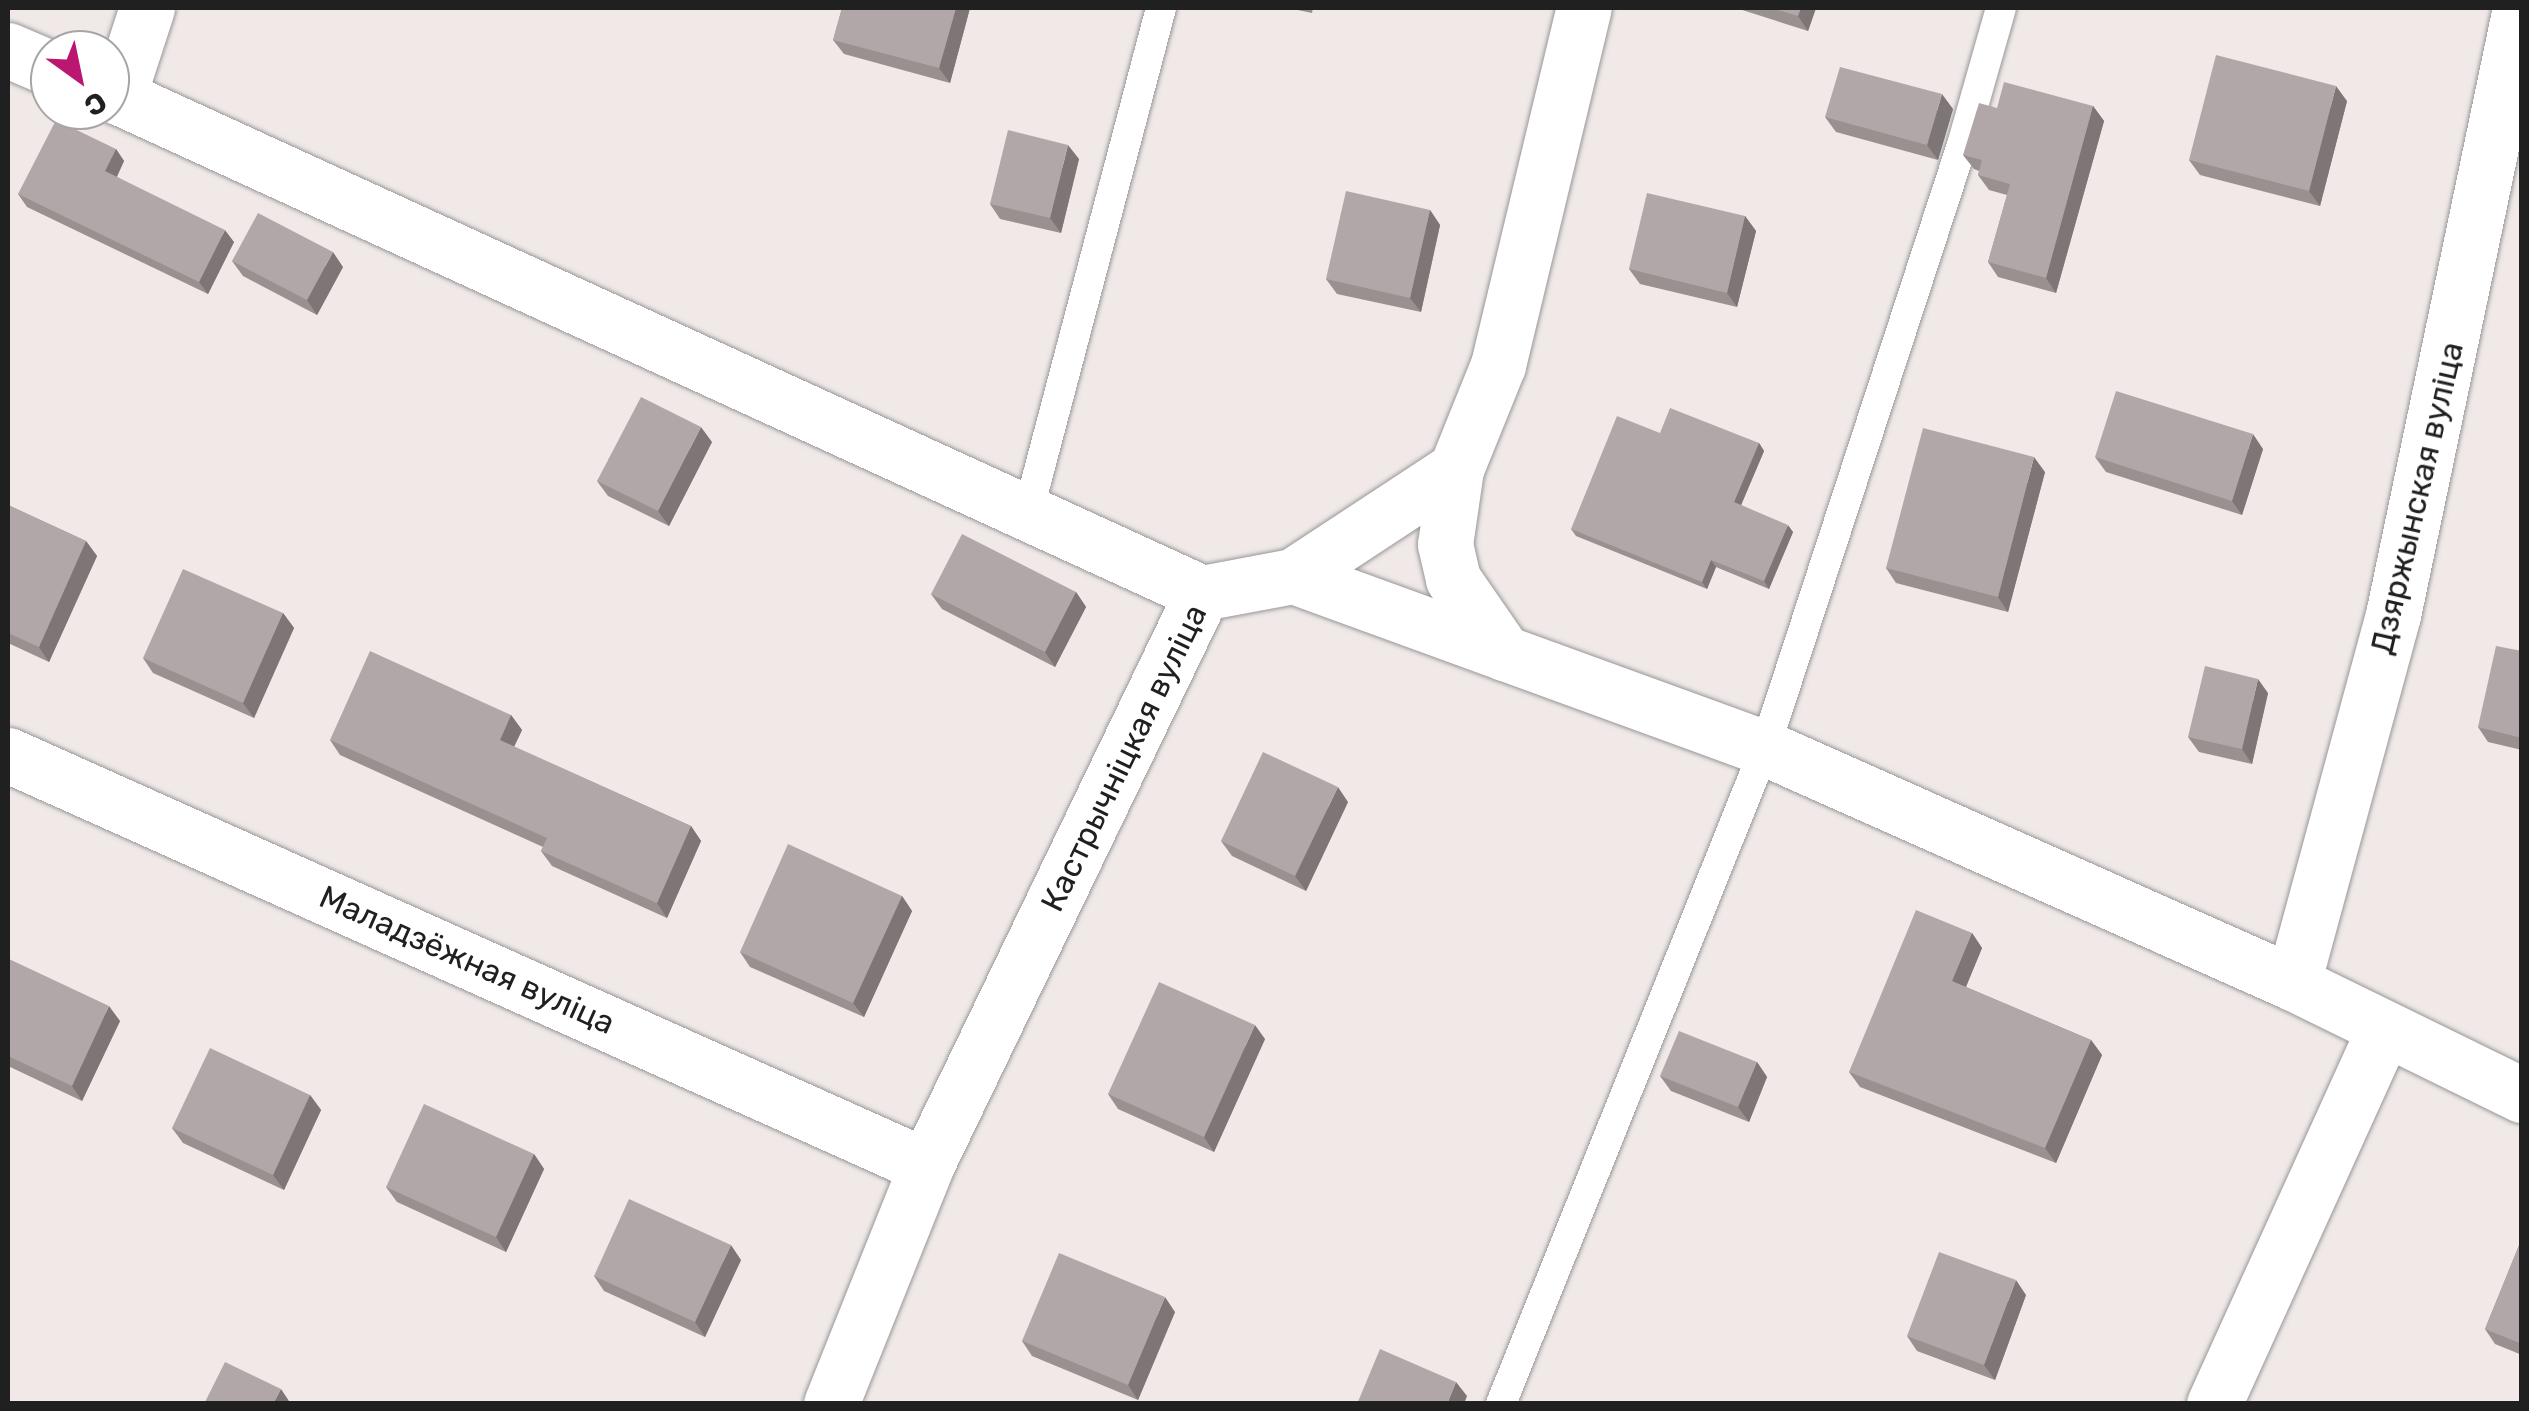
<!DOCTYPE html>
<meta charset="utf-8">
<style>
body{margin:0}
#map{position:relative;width:2529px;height:1411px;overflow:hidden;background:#f0e9e8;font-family:Rubik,sans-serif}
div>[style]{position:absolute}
.roads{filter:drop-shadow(0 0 2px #979797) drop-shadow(0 0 2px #979797)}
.service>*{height:30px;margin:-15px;padding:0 15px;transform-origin:15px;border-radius:15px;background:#fff}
.minor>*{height:55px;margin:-27.5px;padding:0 27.5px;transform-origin:27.5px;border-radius:27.5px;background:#fff}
.wall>*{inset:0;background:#999090}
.shaded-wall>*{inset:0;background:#7d7576}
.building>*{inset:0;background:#b2a7a8}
span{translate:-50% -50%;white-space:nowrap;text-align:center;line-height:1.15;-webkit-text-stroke:10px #fff;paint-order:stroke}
.street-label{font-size:32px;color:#202020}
.frame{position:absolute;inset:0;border:10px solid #202020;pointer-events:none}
.north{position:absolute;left:30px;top:30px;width:100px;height:100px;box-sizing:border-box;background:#fff;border:2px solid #a6a6a6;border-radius:50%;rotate:147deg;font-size:28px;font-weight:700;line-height:40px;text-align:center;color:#202020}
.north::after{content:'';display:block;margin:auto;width:35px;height:45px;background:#ba1672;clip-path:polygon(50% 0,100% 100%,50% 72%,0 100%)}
</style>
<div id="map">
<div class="roads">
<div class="service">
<i style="left:1027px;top:516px;width:525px;rotate:-75.22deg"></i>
<i style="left:1501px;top:1404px;width:707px;rotate:-68.08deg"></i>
<i style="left:1765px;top:748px;width:634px;rotate:-71.91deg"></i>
<i style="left:1962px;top:145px;width:142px;rotate:-74.1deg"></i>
</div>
<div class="minor">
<i style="left:8px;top:50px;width:46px;rotate:23.2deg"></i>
<i style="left:110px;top:93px;width:1201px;rotate:24.6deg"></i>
<i style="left:118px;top:97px;width:94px;rotate:-72deg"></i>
<i style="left:1456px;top:469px;width:76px;rotate:98.3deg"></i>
<i style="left:1445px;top:544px;width:36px;rotate:77deg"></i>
<i style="left:1453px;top:579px;width:90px;rotate:55.4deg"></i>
<i style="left:1293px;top:576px;width:502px;rotate:20.02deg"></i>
<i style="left:1765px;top:748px;width:578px;rotate:23.99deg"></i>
<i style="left:2293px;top:983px;width:255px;rotate:26.1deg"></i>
<i style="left:1202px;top:593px;width:93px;rotate:-10.6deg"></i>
<i style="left:1293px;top:576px;width:195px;rotate:-33.3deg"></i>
<i style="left:1456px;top:469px;width:112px;rotate:-68deg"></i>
<i style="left:1498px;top:365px;width:367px;rotate:-76.5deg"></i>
<i style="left:8px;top:755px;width:1006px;rotate:24.12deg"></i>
<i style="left:2293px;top:983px;width:381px;rotate:-74.8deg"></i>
<i style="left:2393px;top:615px;width:620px;rotate:-78.18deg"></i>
<i style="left:831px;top:1404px;width:256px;rotate:-68.2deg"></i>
<i style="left:926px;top:1166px;width:636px;rotate:-64.28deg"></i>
<i style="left:2214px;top:1404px;width:409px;rotate:-65.6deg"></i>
</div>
</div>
<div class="wall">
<i style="clip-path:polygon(842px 8px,970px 8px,950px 83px,844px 54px,833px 40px)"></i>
<i style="clip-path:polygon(1288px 8px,1313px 8px,1312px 13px)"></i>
<i style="clip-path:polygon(1736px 8px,1816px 8px,1808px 31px)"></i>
<i style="clip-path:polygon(2347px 101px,2320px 206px,2200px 175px,2189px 160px)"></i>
<i style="clip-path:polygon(2093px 106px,2104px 121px,2056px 293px,1998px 277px,1988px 262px,2007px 195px,1989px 190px,1978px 175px,1979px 171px,1974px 169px,1963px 155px,1997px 108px)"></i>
<i style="clip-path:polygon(1953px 109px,1938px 160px,1836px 132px,1825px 117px)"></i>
<i style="clip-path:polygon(116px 149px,124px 161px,117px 177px,234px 242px,208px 294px,27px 207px,18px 194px)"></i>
<i style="clip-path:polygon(1079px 159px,1061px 233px,1000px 219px,990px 204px)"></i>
<i style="clip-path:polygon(1430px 210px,1440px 225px,1421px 312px,1337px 294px,1326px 279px)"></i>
<i style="clip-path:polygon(1745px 216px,1756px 231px,1737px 307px,1640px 284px,1629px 269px)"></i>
<i style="clip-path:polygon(232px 261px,343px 267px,317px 315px,243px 276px)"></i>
<i style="clip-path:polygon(1660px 433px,1759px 443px,1764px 451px,1741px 505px,1793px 532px,1769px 589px,1716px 567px,1707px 589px,1576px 536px,1571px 529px)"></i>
<i style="clip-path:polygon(712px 442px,669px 526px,608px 496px,597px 481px)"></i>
<i style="clip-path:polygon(2263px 449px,2242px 515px,2106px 472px,2095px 457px)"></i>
<i style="clip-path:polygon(2045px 472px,2008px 612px,1896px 583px,1886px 568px)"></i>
<i style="clip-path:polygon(8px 505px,86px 541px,97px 556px,49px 662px,8px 643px)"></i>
<i style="clip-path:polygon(1076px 592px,1086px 607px,1055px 667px,942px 609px,931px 594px)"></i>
<i style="clip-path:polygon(283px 613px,294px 628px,254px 718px,153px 673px,143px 658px)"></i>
<i style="clip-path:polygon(2522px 651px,2522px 750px,2488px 742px,2478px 727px)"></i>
<i style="clip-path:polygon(2268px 693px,2252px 764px,2199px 752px,2188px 737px)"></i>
<i style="clip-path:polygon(511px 715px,522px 730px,514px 747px,691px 826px,701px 841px,667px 918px,552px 866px,541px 851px,543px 847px,340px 755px,330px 740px)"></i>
<i style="clip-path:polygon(1348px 802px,1306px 891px,1232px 856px,1221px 841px)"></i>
<i style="clip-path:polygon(902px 896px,912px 911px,864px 1017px,750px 967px,740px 952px)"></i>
<i style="clip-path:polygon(1972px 933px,1982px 948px,1966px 987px,2091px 1040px,2102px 1055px,2056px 1163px,1860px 1087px,1849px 1072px)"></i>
<i style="clip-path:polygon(8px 962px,120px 1021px,82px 1101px,8px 1066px)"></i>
<i style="clip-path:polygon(1265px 1039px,1214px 1152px,1118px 1109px,1108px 1094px)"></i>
<i style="clip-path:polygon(1757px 1062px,1767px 1077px,1749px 1122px,1671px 1091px,1660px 1076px)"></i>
<i style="clip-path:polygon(310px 1095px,321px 1110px,284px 1190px,183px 1143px,172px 1128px)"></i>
<i style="clip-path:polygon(534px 1154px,544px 1169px,506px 1252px,397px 1202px,386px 1187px)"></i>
<i style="clip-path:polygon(2522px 1238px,2522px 1355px,2495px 1344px,2485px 1329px)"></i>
<i style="clip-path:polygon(741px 1260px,705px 1337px,604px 1291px,594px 1276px)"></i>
<i style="clip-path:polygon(2026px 1295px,1995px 1380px,1917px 1351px,1907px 1336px)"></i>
<i style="clip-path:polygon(1175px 1312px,1138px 1400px,1032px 1356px,1022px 1341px)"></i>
</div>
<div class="shaded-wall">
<i style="clip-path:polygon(956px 8px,970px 8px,950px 83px,939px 68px)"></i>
<i style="clip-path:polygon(1801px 8px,1816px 8px,1808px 31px,1798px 16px)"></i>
<i style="clip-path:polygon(2336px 86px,2347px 101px,2320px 206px,2309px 191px)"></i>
<i style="clip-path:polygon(1942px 94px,1953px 109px,1938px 160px,1927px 145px)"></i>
<i style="clip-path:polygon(2093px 106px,2104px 121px,2056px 293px,2046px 278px)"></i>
<i style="clip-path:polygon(1068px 145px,1079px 159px,1061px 233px,1050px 218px)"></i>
<i style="clip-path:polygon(116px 149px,124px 161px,113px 184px,105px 171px)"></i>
<i style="clip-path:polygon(1430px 210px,1440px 225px,1421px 312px,1410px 298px)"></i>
<i style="clip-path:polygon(1745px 216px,1756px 231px,1737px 307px,1727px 293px)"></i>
<i style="clip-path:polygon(225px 230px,234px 242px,208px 294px,199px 282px)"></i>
<i style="clip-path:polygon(333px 252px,343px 267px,317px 315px,307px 300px)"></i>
<i style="clip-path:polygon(701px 427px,712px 442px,669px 526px,658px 511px)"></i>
<i style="clip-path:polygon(2253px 434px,2263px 449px,2242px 515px,2232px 501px)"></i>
<i style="clip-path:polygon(1759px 443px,1764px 451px,1739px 510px,1734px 502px)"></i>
<i style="clip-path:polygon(2034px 457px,2045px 472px,2008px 612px,1998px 597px)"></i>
<i style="clip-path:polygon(1788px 525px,1793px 532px,1769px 589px,1764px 581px)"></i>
<i style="clip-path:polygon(86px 541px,97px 556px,49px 662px,39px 647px)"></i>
<i style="clip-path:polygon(1711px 560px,1716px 567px,1707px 589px,1702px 582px)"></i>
<i style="clip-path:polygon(1076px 592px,1086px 607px,1055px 667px,1045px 652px)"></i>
<i style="clip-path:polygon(283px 613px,294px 628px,254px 718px,243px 703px)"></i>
<i style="clip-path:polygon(2258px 679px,2268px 693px,2252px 764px,2242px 749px)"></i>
<i style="clip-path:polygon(511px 715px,522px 730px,510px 755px,500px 740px)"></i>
<i style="clip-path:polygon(1338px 787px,1348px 802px,1306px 891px,1295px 876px)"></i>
<i style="clip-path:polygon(691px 826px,701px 841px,667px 918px,657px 903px)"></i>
<i style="clip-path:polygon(902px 896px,912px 911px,864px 1017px,853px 1003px)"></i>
<i style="clip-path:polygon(1972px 933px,1982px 948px,1962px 996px,1952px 981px)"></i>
<i style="clip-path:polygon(109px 1006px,120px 1021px,82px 1101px,72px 1086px)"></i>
<i style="clip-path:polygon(1255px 1025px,1265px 1039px,1214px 1152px,1204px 1137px)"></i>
<i style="clip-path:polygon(2091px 1040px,2102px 1055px,2056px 1163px,2045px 1148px)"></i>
<i style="clip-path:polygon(1757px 1062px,1767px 1077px,1749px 1122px,1738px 1107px)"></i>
<i style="clip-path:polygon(310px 1095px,321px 1110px,284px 1190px,273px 1175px)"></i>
<i style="clip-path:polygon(534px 1154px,544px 1169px,506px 1252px,496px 1237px)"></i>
<i style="clip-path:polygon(731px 1245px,741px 1260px,705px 1337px,695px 1322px)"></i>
<i style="clip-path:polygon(2016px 1280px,2026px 1295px,1995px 1380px,1984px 1365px)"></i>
<i style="clip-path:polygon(1165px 1297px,1175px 1312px,1138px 1400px,1128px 1385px)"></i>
<i style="clip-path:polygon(1456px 1382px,1467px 1396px,1464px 1404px,1447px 1404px)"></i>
<i style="clip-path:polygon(281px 1389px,291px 1404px,273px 1404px)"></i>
</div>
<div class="building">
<i style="clip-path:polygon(842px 8px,956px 8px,939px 68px,833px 40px)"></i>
<i style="clip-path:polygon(1771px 8px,1801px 8px,1798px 16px)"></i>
<i style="clip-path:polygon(2216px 55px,2336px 86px,2309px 191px,2189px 160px)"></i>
<i style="clip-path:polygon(1840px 67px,1942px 94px,1927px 145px,1825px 117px)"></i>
<i style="clip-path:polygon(2004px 82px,2093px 106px,2046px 278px,1988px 262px,2010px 184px,1978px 175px,1982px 160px,1963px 155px,1979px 103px,1997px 108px)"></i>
<i style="clip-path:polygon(56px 120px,116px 149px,105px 171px,225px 230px,199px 282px,18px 194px)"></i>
<i style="clip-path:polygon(1008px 130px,1068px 145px,1050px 218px,990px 204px)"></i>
<i style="clip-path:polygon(1346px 191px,1430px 210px,1410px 298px,1326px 279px)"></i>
<i style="clip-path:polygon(1647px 193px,1745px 216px,1727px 293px,1629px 269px)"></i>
<i style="clip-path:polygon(258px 213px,333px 252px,307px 300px,232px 261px)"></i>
<i style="clip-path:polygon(2116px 391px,2253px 434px,2232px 501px,2095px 457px)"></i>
<i style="clip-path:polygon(641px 397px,701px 427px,658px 511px,597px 481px)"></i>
<i style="clip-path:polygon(1670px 408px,1759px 443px,1734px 502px,1788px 525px,1764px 581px,1711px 560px,1702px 582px,1571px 529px,1617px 416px,1660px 433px)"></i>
<i style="clip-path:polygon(1923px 428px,2034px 457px,1998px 597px,1886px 568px)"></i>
<i style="clip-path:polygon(8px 505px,86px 541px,39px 647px,8px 633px)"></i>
<i style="clip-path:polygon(962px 534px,1076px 592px,1045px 652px,931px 594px)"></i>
<i style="clip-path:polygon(183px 569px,283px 613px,243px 703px,143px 658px)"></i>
<i style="clip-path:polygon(2496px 646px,2522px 651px,2522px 738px,2478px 727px)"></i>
<i style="clip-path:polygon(370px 651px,511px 715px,500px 740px,691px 826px,657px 903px,541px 851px,547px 838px,330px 740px)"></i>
<i style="clip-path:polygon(2205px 666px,2258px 679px,2242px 749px,2188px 737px)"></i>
<i style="clip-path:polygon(1263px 752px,1338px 787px,1295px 876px,1221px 841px)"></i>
<i style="clip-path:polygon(788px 844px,902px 896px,853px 1003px,740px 952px)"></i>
<i style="clip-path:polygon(1916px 910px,1972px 933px,1952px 981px,2091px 1040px,2045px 1148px,1849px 1072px)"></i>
<i style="clip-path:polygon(9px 959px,109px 1006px,72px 1086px,8px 1056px)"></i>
<i style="clip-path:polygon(1159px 982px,1255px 1025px,1204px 1137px,1108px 1094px)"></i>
<i style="clip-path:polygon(1679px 1031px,1757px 1062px,1738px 1107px,1660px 1076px)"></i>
<i style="clip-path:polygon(210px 1048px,310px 1095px,273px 1175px,172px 1128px)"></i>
<i style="clip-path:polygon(424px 1104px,534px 1154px,496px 1237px,386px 1187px)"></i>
<i style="clip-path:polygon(629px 1199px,731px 1245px,695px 1322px,594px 1276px)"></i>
<i style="clip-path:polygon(2522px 1238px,2522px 1344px,2485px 1329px)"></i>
<i style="clip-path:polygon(1939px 1252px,2016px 1280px,1984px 1365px,1907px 1336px)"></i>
<i style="clip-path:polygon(1059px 1253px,1165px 1297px,1128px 1385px,1022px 1341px)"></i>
<i style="clip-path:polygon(1380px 1349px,1456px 1382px,1447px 1404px,1357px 1404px)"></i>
<i style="clip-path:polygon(225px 1362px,281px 1389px,273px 1404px,204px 1404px)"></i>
</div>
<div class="street-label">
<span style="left:2417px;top:498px;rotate:-77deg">Дзяржынская вуліца</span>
<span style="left:1124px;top:758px;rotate:-64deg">Кастрычніцкая вуліца</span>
<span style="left:467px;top:960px;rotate:24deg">Маладзёжная вуліца</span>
</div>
<div class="frame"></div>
<div class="north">С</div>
</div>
